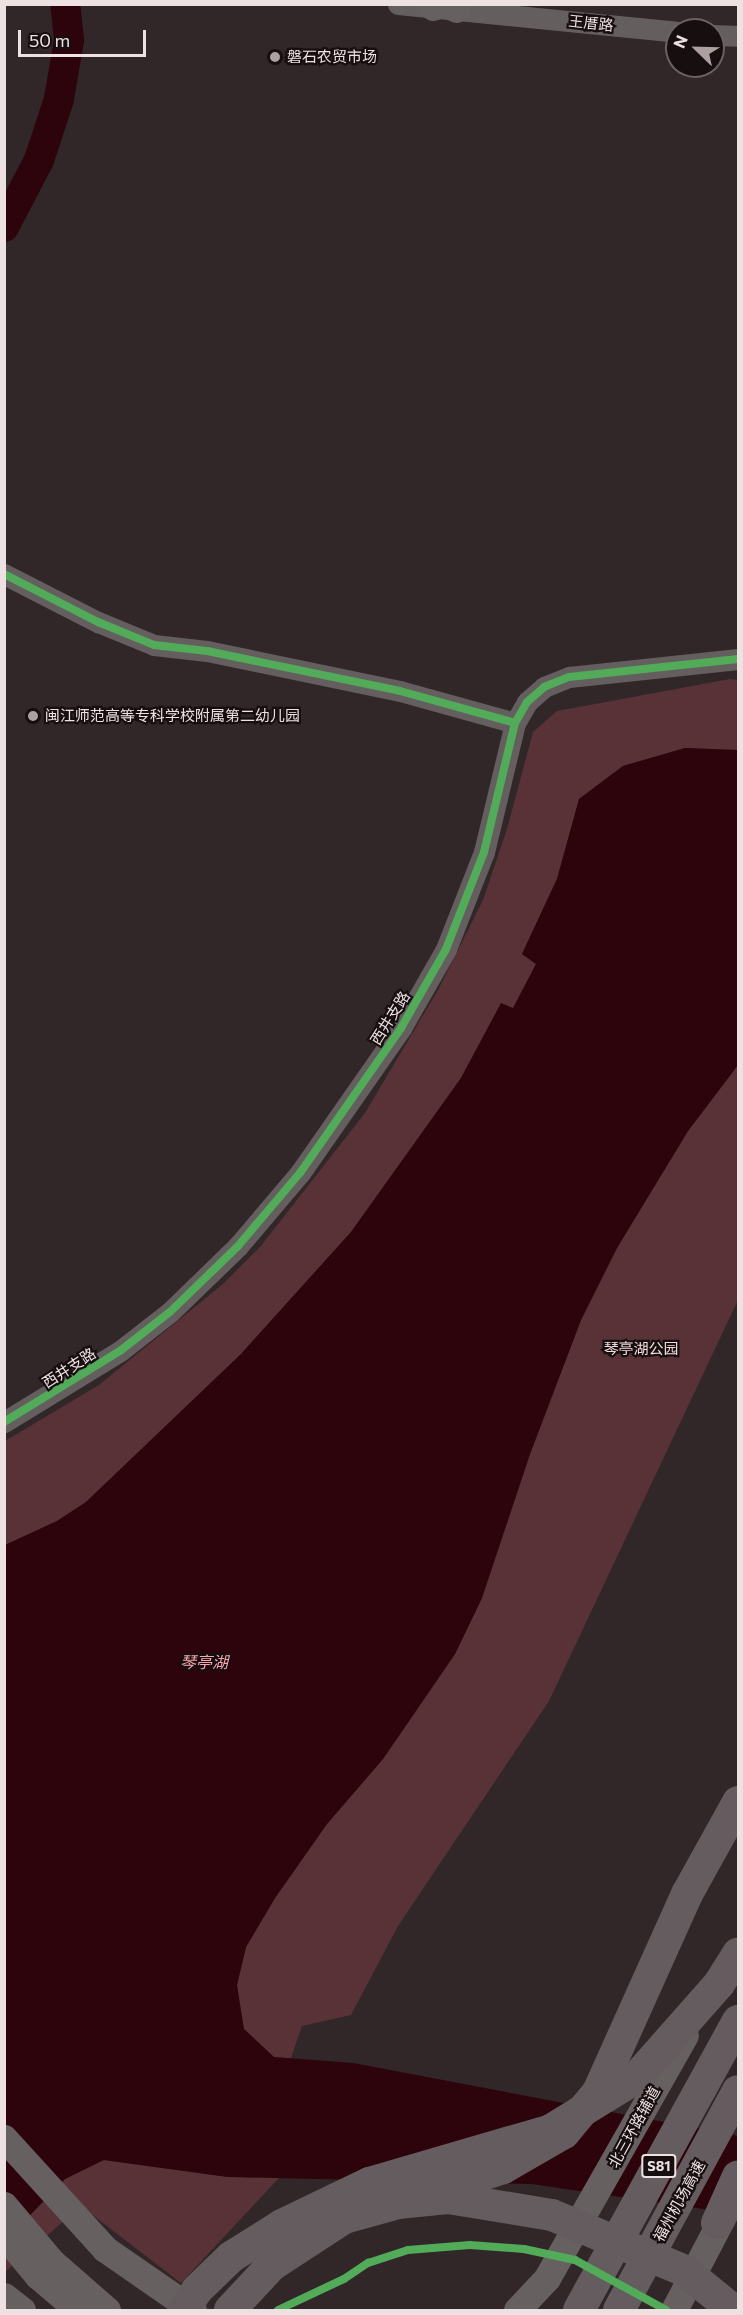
<!DOCTYPE html>
<meta charset="utf-8">
<style>
body{margin:0}
#map{position:relative;width:743px;height:2315px;overflow:hidden;background:#312628;font-family:Commissioner,"Noto Sans SC",sans-serif}
div>[style]{position:absolute}
.green>*{inset:0;background:#593238}
.water>*{inset:0;background:#2d030c}
.river>*{height:30px;margin:-15px;padding:0 15px;transform-origin:15px;border-radius:15px;background:#2d030c}
.minor>*{height:21px;margin:-10.5px;padding:0 10.5px;transform-origin:10.5px;border-radius:10.5px;background:#645e5f}
.major>*{height:27px;margin:-13.5px;padding:0 13.5px;transform-origin:13.5px;border-radius:13.5px;background:#676060}
.highway>*{height:32px;margin:-16px;padding:0 16px;transform-origin:16px;border-radius:16px;background:#645c5e}
.highway-bridge>*{height:32px;margin:-16px;padding:0 16px;transform-origin:16px;border-radius:16px;background:#645c5e}
.cycleway>*{height:8px;margin:-4px;padding:0 4px;transform-origin:4px;border-radius:4px;background:#51ab58}
.dots>*{width:16px;height:16px;translate:-50% -50%;box-sizing:border-box;border:3px solid #160e0f;border-radius:50%}
span{translate:-50% -50%;white-space:nowrap;text-align:center;line-height:1.15;-webkit-text-stroke:4.5px #160e0f;paint-order:stroke}
.shield-label span{padding:2px 4px;background:#160e0f;border:2px solid;border-radius:4px;-webkit-text-stroke-width:0}
.shield-label{font-size:14px;color:#eee1e2;font-weight:700}
.street-label{font-size:15px;color:#eee1e2}
.poi-label{font-size:15px;color:#eee1e2}
.left{translate:0 -50%;text-align:left}
.park-label{font-size:15px;color:#f4dcde}
.water-label{font-size:16px;color:#fda5af;font-style:italic}
.frame{position:absolute;inset:0;border:6px solid #eee1e2;pointer-events:none}
.north{position:absolute;left:665px;top:18px;width:60px;height:60px;box-sizing:border-box;background:#160e0f;border:2px solid #6c6263;border-radius:50%;rotate:293deg;font-size:16px;font-weight:700;line-height:24px;text-align:center;color:#eee1e2}
.north::after{content:'';display:block;margin:auto;width:21px;height:27px;background:#aca0a1;clip-path:polygon(50% 0,100% 100%,50% 72%,0 100%)}
.scale{position:absolute;left:18px;top:30px;width:128px;height:27px;box-sizing:border-box;border:3px solid #eee1e2;border-top:0;padding-left:8px;font-size:18px;line-height:21px;white-space:nowrap;color:#eee1e2;-webkit-text-stroke:4px #160e0f;paint-order:stroke}
</style>
<div id="map">
<div class="green">
<i style="clip-path:polygon(730px 679px,738px 680px,738px 750px,685px 748px,623px 766px,579px 799px,557px 879px,522px 954px,536px 964px,513px 1009px,501px 1004px,461px 1078px,351px 1232px,241px 1354px,86px 1502px,57px 1521px,5px 1545px,5px 1441px,99px 1385px,223px 1284px,260px 1247px,365px 1113px,438px 990px,483px 900px,507px 829px,533px 732px,557px 711px)"></i>
<i style="clip-path:polygon(738px 1065px,738px 1300px,549px 1701px,398px 1926px,351px 2015px,302px 2026px,291px 2058px,278px 2179px,181px 2283px,81px 2206px,5px 2272px,5px 2241px,65px 2179px,90px 2165px,104px 2160px,228px 2177px,257px 2175px,237px 1985px,246px 1947px,275px 1898px,327px 1824px,383px 1759px,455px 1654px,482px 1598px,530px 1454px,581px 1320px,617px 1248px,688px 1131px)"></i>
</div>
<div class="water">
<i style="clip-path:polygon(685px 748px,738px 750px,738px 1065px,688px 1131px,617px 1248px,581px 1320px,530px 1454px,482px 1598px,455px 1654px,383px 1759px,327px 1824px,275px 1898px,246px 1947px,237px 1985px,244px 2029px,274px 2057px,353px 2063px,738px 2136px,738px 2214px,531px 2184px,228px 2177px,104px 2160px,65px 2179px,5px 2241px,5px 1545px,57px 1521px,86px 1502px,241px 1354px,351px 1232px,461px 1078px,501px 1003px,513px 1008px,536px 964px,522px 954px,557px 879px,579px 799px,623px 766px)"></i>
</div>
<div class="river">
<i style="left:4px;top:227px;width:76px;rotate:-62.4deg"></i>
<i style="left:39px;top:160px;width:64px;rotate:-71.8deg"></i>
<i style="left:59px;top:99px;width:60px;rotate:-80.4deg"></i>
<i style="left:69px;top:40px;width:36px;rotate:-96deg"></i>
</div>
<div class="minor">
<i style="left:398px;top:4px;width:280px;rotate:5.7deg"></i>
<i style="left:713px;top:35px;width:25px;rotate:2deg"></i>
<i style="left:4px;top:574px;width:106px;rotate:27.1deg"></i>
<i style="left:98px;top:622px;width:61px;rotate:22.3deg"></i>
<i style="left:154px;top:645px;width:53px;rotate:6.5deg"></i>
<i style="left:207px;top:651px;width:197px;rotate:11.7deg"></i>
<i style="left:400px;top:691px;width:119px;rotate:15.5deg"></i>
<i style="left:4px;top:1422px;width:136px;rotate:-31.5deg"></i>
<i style="left:120px;top:1351px;width:63px;rotate:-38deg"></i>
<i style="left:170px;top:1312px;width:95px;rotate:-44.1deg"></i>
<i style="left:238px;top:1246px;width:96px;rotate:-49.7deg"></i>
<i style="left:300px;top:1173px;width:177px;rotate:-55.1deg"></i>
<i style="left:401px;top:1028px;width:91px;rotate:-60.3deg"></i>
<i style="left:446px;top:949px;width:104px;rotate:-68.6deg"></i>
<i style="left:484px;top:852px;width:133px;rotate:-76.5deg"></i>
<i style="left:515px;top:723px;width:24px;rotate:-60deg"></i>
<i style="left:527px;top:702px;width:23px;rotate:-41deg"></i>
<i style="left:544px;top:687px;width:27px;rotate:-22deg"></i>
<i style="left:569px;top:677px;width:170px;rotate:-6.1deg"></i>
</div>
<div class="major">
<i style="left:432px;top:4px;width:3px;rotate:72deg"></i>
<i style="left:455px;top:4px;width:5px;rotate:79deg"></i>
<i style="left:4px;top:2138px;width:150px;rotate:47.7deg"></i>
<i style="left:105px;top:2249px;width:107px;rotate:34.7deg"></i>
<i style="left:4px;top:2205px;width:75px;rotate:49.9deg"></i>
<i style="left:52px;top:2262px;width:73px;rotate:41.1deg"></i>
<i style="left:4px;top:2235px;width:53px;rotate:50.3deg"></i>
<i style="left:38px;top:2276px;width:52px;rotate:40.4deg"></i>
<i style="left:4px;top:2296px;width:23px;rotate:38deg"></i>
<i style="left:517px;top:2310px;width:44px;rotate:-46.8deg"></i>
<i style="left:547px;top:2278px;width:279px;rotate:-60.4deg"></i>
<i style="left:674px;top:2310px;width:119px;rotate:-62.4deg"></i>
</div>
<div class="highway">
<i style="left:414px;top:2197px;width:94px;rotate:-18deg"></i>
<i style="left:503px;top:2168px;width:70px;rotate:-29.8deg"></i>
<i style="left:564px;top:2133px;width:53px;rotate:-50.3deg"></i>
<i style="left:598px;top:2092px;width:217px;rotate:-65.8deg"></i>
<i style="left:687px;top:1894px;width:105px;rotate:-61deg"></i>
<i style="left:717px;top:2223px;width:51px;rotate:-65.9deg"></i>
<i style="left:579px;top:2310px;width:330px;rotate:-61.2deg"></i>
<i style="left:619px;top:2310px;width:249px;rotate:-61.5deg"></i>
</div>
<div class="highway-bridge">
<i style="left:184px;top:2310px;width:24px;rotate:-57deg"></i>
<i style="left:197px;top:2290px;width:47px;rotate:-44.1deg"></i>
<i style="left:231px;top:2257px;width:60px;rotate:-32.1deg"></i>
<i style="left:282px;top:2225px;width:97px;rotate:-25.8deg"></i>
<i style="left:369px;top:2183px;width:190px;rotate:-16.2deg"></i>
<i style="left:551px;top:2130px;width:100px;rotate:-31.5deg"></i>
<i style="left:636px;top:2078px;width:125px;rotate:-48.6deg"></i>
<i style="left:719px;top:1984px;width:36px;rotate:-58deg"></i>
<i style="left:230px;top:2310px;width:62px;rotate:-47deg"></i>
<i style="left:272px;top:2265px;width:86px;rotate:-33.1deg"></i>
<i style="left:344px;top:2218px;width:56px;rotate:-15.5deg"></i>
<i style="left:398px;top:2203px;width:50px;rotate:-5.7deg"></i>
<i style="left:448px;top:2198px;width:105px;rotate:9.3deg"></i>
<i style="left:552px;top:2215px;width:144px;rotate:22.8deg"></i>
<i style="left:685px;top:2271px;width:62px;rotate:39.1deg"></i>
</div>
<div class="cycleway">
<i style="left:4px;top:574px;width:106px;rotate:27.1deg"></i>
<i style="left:98px;top:622px;width:61px;rotate:22.3deg"></i>
<i style="left:154px;top:645px;width:53px;rotate:6.5deg"></i>
<i style="left:207px;top:651px;width:197px;rotate:11.7deg"></i>
<i style="left:400px;top:691px;width:119px;rotate:15.5deg"></i>
<i style="left:4px;top:1422px;width:136px;rotate:-31.5deg"></i>
<i style="left:120px;top:1351px;width:63px;rotate:-38deg"></i>
<i style="left:170px;top:1312px;width:95px;rotate:-44.1deg"></i>
<i style="left:238px;top:1246px;width:96px;rotate:-49.7deg"></i>
<i style="left:300px;top:1173px;width:177px;rotate:-55.1deg"></i>
<i style="left:401px;top:1028px;width:91px;rotate:-60.3deg"></i>
<i style="left:446px;top:949px;width:104px;rotate:-68.6deg"></i>
<i style="left:484px;top:852px;width:133px;rotate:-76.5deg"></i>
<i style="left:515px;top:723px;width:24px;rotate:-60deg"></i>
<i style="left:527px;top:702px;width:23px;rotate:-41deg"></i>
<i style="left:544px;top:687px;width:27px;rotate:-22deg"></i>
<i style="left:569px;top:677px;width:170px;rotate:-6.1deg"></i>
<i style="left:278px;top:2310px;width:73px;rotate:-25.2deg"></i>
<i style="left:344px;top:2279px;width:29px;rotate:-34deg"></i>
<i style="left:368px;top:2263px;width:42px;rotate:-18deg"></i>
<i style="left:408px;top:2250px;width:62px;rotate:-4.6deg"></i>
<i style="left:470px;top:2245px;width:54px;rotate:4.2deg"></i>
<i style="left:524px;top:2249px;width:52px;rotate:12.2deg"></i>
<i style="left:575px;top:2260px;width:104px;rotate:28.8deg"></i>
</div>
<div class="dots">
<i style="left:275px;top:57px;background:#aca0a1"></i>
<i style="left:33px;top:716px;background:#aca0a1"></i>
</div>
<div class="shield-label">
<span style="left:659px;top:2166px">S81</span>
</div>
<div class="street-label">
<span style="left:591px;top:23px;rotate:6deg">王厝路</span>
<span style="left:390px;top:1018px;rotate:-58deg">西井支路</span>
<span style="left:69px;top:1368px;rotate:-33deg">西井支路</span>
<span style="left:634px;top:2127px;rotate:-61deg">北三环路辅道</span>
<span style="left:679px;top:2201px;rotate:-61deg">福州机场高速</span>
</div>
<div class="poi-label">
<span class="left" style="left:287px;top:57px">磐石农贸市场</span>
<span class="left" style="left:45px;top:716px">闽江师范高等专科学校附属第二幼儿园</span>
</div>
<div class="park-label">
<span style="left:641px;top:1349px">琴亭湖公园</span>
</div>
<div class="water-label">
<span style="left:204px;top:1662px">琴亭湖</span>
</div>
<div class="frame"></div>
<div class="north">N</div>
<div class="scale">50 m</div>
</div>
